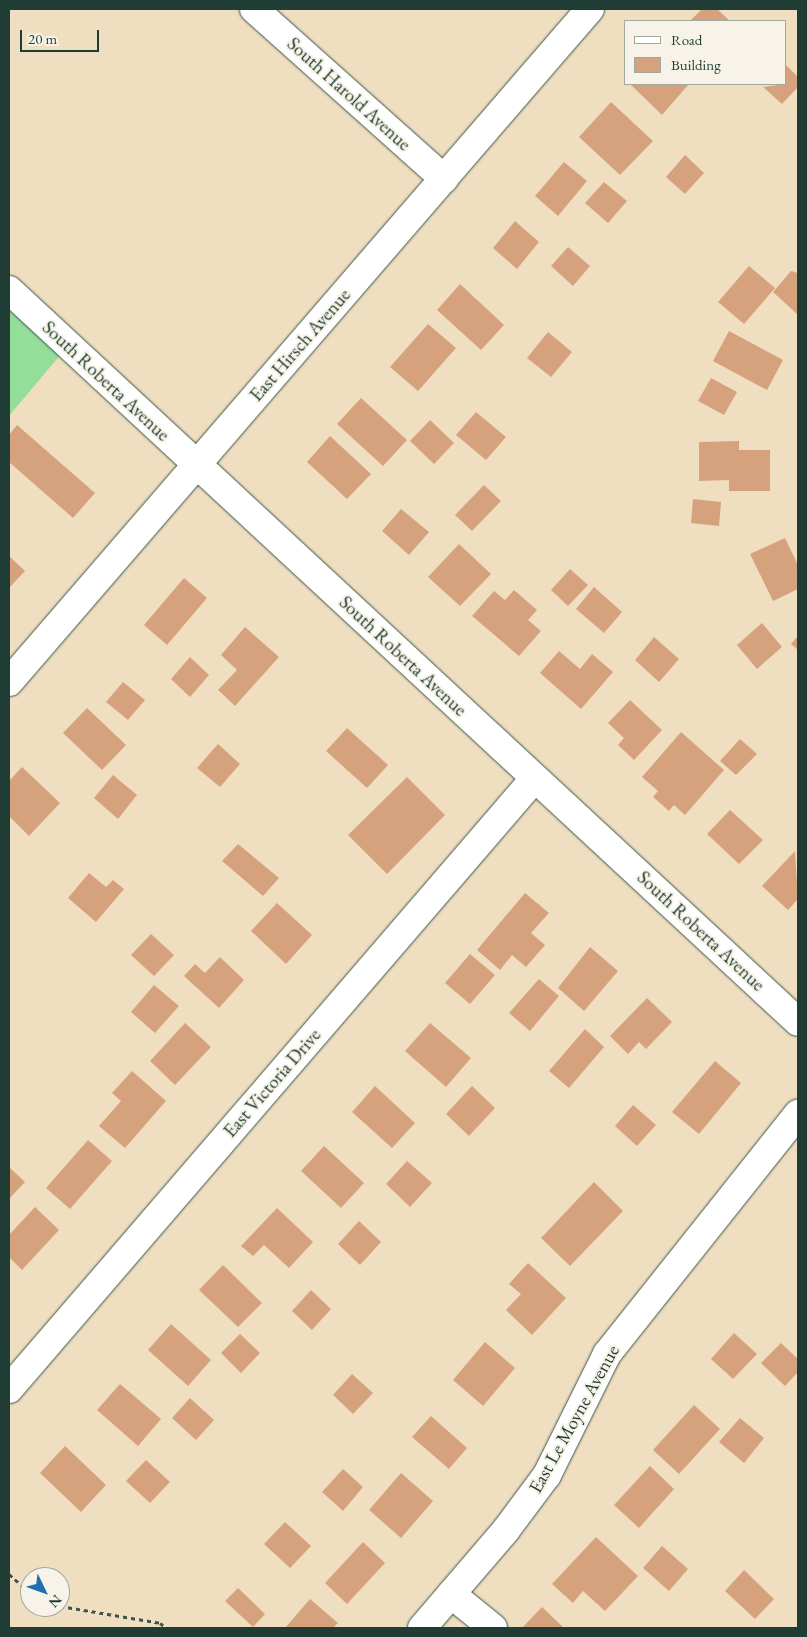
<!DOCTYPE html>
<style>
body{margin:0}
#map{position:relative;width:807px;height:1637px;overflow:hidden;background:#efdfc0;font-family:"EB Garamond",serif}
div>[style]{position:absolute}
.green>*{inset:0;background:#95de99}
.building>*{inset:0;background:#d6a27e}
.path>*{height:3px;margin-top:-1.5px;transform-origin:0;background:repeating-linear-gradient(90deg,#3e5549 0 4px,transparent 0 8px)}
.roads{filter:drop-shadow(0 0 1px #3e5549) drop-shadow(0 0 1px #3e5549)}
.minor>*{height:28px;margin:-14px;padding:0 14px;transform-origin:14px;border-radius:14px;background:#fff}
span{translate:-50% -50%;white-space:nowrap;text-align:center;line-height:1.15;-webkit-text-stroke:4px #f7f3e8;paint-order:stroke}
.street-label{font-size:19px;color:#1f3d34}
.frame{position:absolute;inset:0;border:10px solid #1f3d34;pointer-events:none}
.legend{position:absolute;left:624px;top:20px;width:162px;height:65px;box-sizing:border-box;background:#f7f3e8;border:1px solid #a1aaa0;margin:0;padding:6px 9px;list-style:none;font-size:15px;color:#1f3d34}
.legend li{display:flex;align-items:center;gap:10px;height:25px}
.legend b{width:25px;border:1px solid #a1aaa0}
.north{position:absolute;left:20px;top:1567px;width:50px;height:50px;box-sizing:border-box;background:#f7f3e8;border:1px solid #a1aaa0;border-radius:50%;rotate:132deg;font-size:14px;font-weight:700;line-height:20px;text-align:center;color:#1f3d34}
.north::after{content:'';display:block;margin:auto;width:18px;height:22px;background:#1f6fb2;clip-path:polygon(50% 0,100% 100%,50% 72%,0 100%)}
.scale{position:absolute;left:20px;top:30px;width:79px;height:22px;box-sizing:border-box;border:2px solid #1f3d34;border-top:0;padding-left:6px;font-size:15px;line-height:18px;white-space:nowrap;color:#1f3d34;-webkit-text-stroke:4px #f7f3e8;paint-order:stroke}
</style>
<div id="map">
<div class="green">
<i style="clip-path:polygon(9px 305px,62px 353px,9px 416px)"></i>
</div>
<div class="building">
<i style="clip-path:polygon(702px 9px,717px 9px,730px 21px,690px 21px)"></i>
<i style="clip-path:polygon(786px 65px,798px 77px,798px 87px,782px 104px,763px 87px,786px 84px)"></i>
<i style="clip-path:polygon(630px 84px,689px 84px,662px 115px)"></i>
<i style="clip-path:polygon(611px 102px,653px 141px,620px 175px,579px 137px)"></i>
<i style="clip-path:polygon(685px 155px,704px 173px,685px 194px,666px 177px)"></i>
<i style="clip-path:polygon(564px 162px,587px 181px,558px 216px,535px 196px)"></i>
<i style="clip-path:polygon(604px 182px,627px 201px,608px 223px,585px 203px)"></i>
<i style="clip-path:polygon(515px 221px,539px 242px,517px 269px,493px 248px)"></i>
<i style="clip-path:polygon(568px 247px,590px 266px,573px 286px,551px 266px)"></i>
<i style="clip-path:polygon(749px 266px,775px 288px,744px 324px,718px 302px)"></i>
<i style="clip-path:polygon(791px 271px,798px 273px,798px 315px,773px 292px)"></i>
<i style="clip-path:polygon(460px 284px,504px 325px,481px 350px,437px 310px)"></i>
<i style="clip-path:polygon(428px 324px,456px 348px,418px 391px,390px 367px)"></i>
<i style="clip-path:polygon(729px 331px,783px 360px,767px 390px,713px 361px)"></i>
<i style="clip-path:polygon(548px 332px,572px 352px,551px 377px,527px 358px)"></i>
<i style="clip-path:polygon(711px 378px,737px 392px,724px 415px,698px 401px)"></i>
<i style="clip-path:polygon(361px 398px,407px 440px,383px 466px,337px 424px)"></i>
<i style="clip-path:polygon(476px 412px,506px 437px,486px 460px,456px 435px)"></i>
<i style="clip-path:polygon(430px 420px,454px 443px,434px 464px,410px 441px)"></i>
<i style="clip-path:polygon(17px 425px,95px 493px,73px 518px,9px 462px,9px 435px)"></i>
<i style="clip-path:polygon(330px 436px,371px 474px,347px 499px,307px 462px)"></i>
<i style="clip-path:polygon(739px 441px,739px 450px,770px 450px,770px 491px,729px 491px,729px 480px,699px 481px,699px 442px)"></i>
<i style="clip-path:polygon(484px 485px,501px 501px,472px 531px,455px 515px)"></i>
<i style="clip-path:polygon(693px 499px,721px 502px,719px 526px,691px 523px)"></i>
<i style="clip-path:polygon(401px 509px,429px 532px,409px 555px,382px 531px)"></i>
<i style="clip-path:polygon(785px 538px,798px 565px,798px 589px,773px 601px,750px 554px)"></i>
<i style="clip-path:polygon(459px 544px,491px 574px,460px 606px,428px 577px)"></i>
<i style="clip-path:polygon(9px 556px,25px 571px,9px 588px)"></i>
<i style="clip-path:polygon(570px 569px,588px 585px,568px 606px,551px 590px)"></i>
<i style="clip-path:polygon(184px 578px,207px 598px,167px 645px,144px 625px)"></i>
<i style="clip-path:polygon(594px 587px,622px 612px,604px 633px,576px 609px)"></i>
<i style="clip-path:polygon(514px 590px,537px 610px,528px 620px,541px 631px,519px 656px,472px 616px,494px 591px,505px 600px)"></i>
<i style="clip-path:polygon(762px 623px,782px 647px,757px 669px,737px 645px)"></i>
<i style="clip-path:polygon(245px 627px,279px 657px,235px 706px,218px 690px,237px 670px,221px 655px)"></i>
<i style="clip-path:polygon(798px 636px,798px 650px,791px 644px)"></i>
<i style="clip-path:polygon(654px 637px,679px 659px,659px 682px,635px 660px)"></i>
<i style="clip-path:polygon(559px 651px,580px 669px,592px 654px,613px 672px,581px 709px,540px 673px)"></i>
<i style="clip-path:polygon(190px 657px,209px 675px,190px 697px,171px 679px)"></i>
<i style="clip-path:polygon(123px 682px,145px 700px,128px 720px,106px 702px)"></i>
<i style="clip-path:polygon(630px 700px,662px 730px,634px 760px,618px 745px,624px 738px,608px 723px)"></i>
<i style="clip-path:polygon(87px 708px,126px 745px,102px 770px,63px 733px)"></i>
<i style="clip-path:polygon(347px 728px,388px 765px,367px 788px,326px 751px)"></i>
<i style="clip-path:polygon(681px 732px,724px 770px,685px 815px,674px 805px,669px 811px,653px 797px,658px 791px,642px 777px)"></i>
<i style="clip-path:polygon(740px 739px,757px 754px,736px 775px,720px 761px)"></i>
<i style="clip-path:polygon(218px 744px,240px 764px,220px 787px,197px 768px)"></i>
<i style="clip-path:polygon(22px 767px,60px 803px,29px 836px,9px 816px,9px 781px)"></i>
<i style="clip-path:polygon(113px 775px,137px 795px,118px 819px,94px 798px)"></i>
<i style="clip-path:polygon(407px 777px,445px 815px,387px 874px,348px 835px)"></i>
<i style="clip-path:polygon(730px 810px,763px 840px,739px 864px,707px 834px)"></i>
<i style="clip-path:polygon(238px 844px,279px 878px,263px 896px,222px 861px)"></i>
<i style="clip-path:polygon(795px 851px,798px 899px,788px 910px,762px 886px)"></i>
<i style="clip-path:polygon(89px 873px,106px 887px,113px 880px,124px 889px,96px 922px,68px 898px)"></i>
<i style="clip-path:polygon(525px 893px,549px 913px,531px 933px,545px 945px,526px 967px,512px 955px,500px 970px,477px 950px)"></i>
<i style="clip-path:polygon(277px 903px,312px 935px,286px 964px,251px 931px)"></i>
<i style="clip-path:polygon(151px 934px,174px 955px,154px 976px,131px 955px)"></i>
<i style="clip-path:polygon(590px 947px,618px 971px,584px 1011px,558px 988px)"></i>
<i style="clip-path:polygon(470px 954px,495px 975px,470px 1004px,445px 983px)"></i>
<i style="clip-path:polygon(220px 957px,244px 980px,219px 1008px,184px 976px,195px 964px,205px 973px)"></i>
<i style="clip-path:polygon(539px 979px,559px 996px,530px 1031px,509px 1013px)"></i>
<i style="clip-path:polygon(154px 985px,179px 1006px,155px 1033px,131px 1012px)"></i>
<i style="clip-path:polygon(647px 998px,672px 1022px,646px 1049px,639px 1042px,628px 1054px,610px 1036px)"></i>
<i style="clip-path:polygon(185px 1023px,211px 1047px,175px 1085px,150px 1061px)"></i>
<i style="clip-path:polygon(430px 1023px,471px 1058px,446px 1087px,405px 1051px)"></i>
<i style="clip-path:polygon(585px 1029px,604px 1047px,569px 1088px,549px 1071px)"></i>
<i style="clip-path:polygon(715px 1061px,741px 1083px,699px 1134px,672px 1112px)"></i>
<i style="clip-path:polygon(132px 1071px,166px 1101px,125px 1148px,99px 1126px,121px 1101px,112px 1093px)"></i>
<i style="clip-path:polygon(375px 1086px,415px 1123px,392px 1148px,352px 1112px)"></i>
<i style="clip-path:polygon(472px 1086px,495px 1108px,469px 1136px,446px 1114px)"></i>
<i style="clip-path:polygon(633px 1105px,656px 1125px,637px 1146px,615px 1126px)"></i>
<i style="clip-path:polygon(88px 1140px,112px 1161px,70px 1209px,46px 1188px)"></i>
<i style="clip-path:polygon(324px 1146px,364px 1183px,341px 1208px,301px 1171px)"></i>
<i style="clip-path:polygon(407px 1161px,432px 1183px,410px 1207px,386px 1184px)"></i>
<i style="clip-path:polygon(9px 1167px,25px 1182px,9px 1199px)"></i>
<i style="clip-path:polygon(594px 1182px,623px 1211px,570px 1266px,541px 1238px)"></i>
<i style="clip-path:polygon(35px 1207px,59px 1230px,22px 1270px,9px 1257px,9px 1235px)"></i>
<i style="clip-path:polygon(277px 1208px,313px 1242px,289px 1268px,264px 1245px,253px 1256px,241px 1246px)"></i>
<i style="clip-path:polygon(359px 1221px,381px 1242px,360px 1265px,338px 1244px)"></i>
<i style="clip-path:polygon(528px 1263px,566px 1298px,532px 1335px,506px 1310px,521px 1294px,509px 1284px)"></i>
<i style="clip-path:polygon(223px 1265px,262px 1303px,238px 1327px,199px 1290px)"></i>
<i style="clip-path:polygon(311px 1290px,331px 1309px,312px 1330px,292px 1311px)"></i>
<i style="clip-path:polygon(171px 1324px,211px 1360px,188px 1386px,148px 1350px)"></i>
<i style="clip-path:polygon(734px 1333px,757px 1354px,733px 1379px,711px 1359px)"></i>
<i style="clip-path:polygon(240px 1334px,260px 1353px,241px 1373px,221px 1353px)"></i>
<i style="clip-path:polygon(485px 1342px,515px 1368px,483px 1406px,453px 1380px)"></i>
<i style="clip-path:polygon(781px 1343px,798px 1359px,798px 1372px,785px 1386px,761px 1363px)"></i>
<i style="clip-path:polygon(352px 1374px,373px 1393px,353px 1414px,333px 1395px)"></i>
<i style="clip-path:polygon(120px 1384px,161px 1419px,138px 1446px,97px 1410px)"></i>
<i style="clip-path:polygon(190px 1398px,214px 1420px,196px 1440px,172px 1418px)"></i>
<i style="clip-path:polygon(694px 1405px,720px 1429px,679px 1474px,653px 1450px)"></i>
<i style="clip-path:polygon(431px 1416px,467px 1448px,449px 1469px,412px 1437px)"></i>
<i style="clip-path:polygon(740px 1418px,764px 1438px,744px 1463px,719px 1442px)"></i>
<i style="clip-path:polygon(65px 1446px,106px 1485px,81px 1512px,40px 1473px)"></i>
<i style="clip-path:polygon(146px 1460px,170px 1482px,150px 1503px,126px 1481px)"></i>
<i style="clip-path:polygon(650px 1466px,674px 1489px,639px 1528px,614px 1505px)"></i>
<i style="clip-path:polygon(343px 1469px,363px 1487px,343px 1511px,322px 1492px)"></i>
<i style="clip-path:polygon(401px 1473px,433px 1501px,401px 1538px,369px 1510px)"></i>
<i style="clip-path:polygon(285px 1522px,311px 1546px,290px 1568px,264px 1544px)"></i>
<i style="clip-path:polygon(596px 1537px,638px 1576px,605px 1611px,583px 1591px,573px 1603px,552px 1584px)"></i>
<i style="clip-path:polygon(363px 1542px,385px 1563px,347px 1604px,325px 1583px)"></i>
<i style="clip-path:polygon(662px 1546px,688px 1569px,669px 1591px,643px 1568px)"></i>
<i style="clip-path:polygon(744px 1570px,774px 1599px,755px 1619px,725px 1591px)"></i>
<i style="clip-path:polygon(238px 1588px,265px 1614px,253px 1627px,225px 1601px)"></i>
<i style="clip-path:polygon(310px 1599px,338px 1623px,333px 1628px,285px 1628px)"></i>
<i style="clip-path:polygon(542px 1607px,564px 1628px,522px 1628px)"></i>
</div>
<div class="path">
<i style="left:9px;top:1574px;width:28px;rotate:42deg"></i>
<i style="left:60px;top:1606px;width:101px;rotate:9.6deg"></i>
<i style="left:160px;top:1623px;width:9px;rotate:36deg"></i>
</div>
<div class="roads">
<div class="minor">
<i style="left:254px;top:9px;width:255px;rotate:41.8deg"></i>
<i style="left:9px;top:290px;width:1076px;rotate:42.85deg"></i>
<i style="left:9px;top:682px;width:889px;rotate:-49.2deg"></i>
<i style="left:9px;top:1389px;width:806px;rotate:-49.28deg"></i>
<i style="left:451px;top:1594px;width:54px;rotate:39deg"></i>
<i style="left:422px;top:1628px;width:129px;rotate:-49.4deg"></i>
<i style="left:506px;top:1530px;width:69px;rotate:-53.3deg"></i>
<i style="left:547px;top:1475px;width:135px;rotate:-63.6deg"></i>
<i style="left:607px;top:1354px;width:307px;rotate:-51.5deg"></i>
</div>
</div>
<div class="street-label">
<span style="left:349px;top:94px;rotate:42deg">South Harold Avenue</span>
<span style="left:300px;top:345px;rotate:-49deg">East Hirsch Avenue</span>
<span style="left:106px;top:381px;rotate:43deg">South Roberta Avenue</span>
<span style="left:403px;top:656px;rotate:43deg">South Roberta Avenue</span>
<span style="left:701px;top:931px;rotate:43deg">South Roberta Avenue</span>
<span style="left:272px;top:1083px;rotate:-49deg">East Victoria Drive</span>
<span style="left:574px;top:1419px;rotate:-61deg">East Le Moyne Avenue</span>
</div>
<div class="frame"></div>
<ul class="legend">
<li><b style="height:6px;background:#fff"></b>Road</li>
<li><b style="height:14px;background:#d6a27e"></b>Building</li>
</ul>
<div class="north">N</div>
<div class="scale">20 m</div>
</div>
